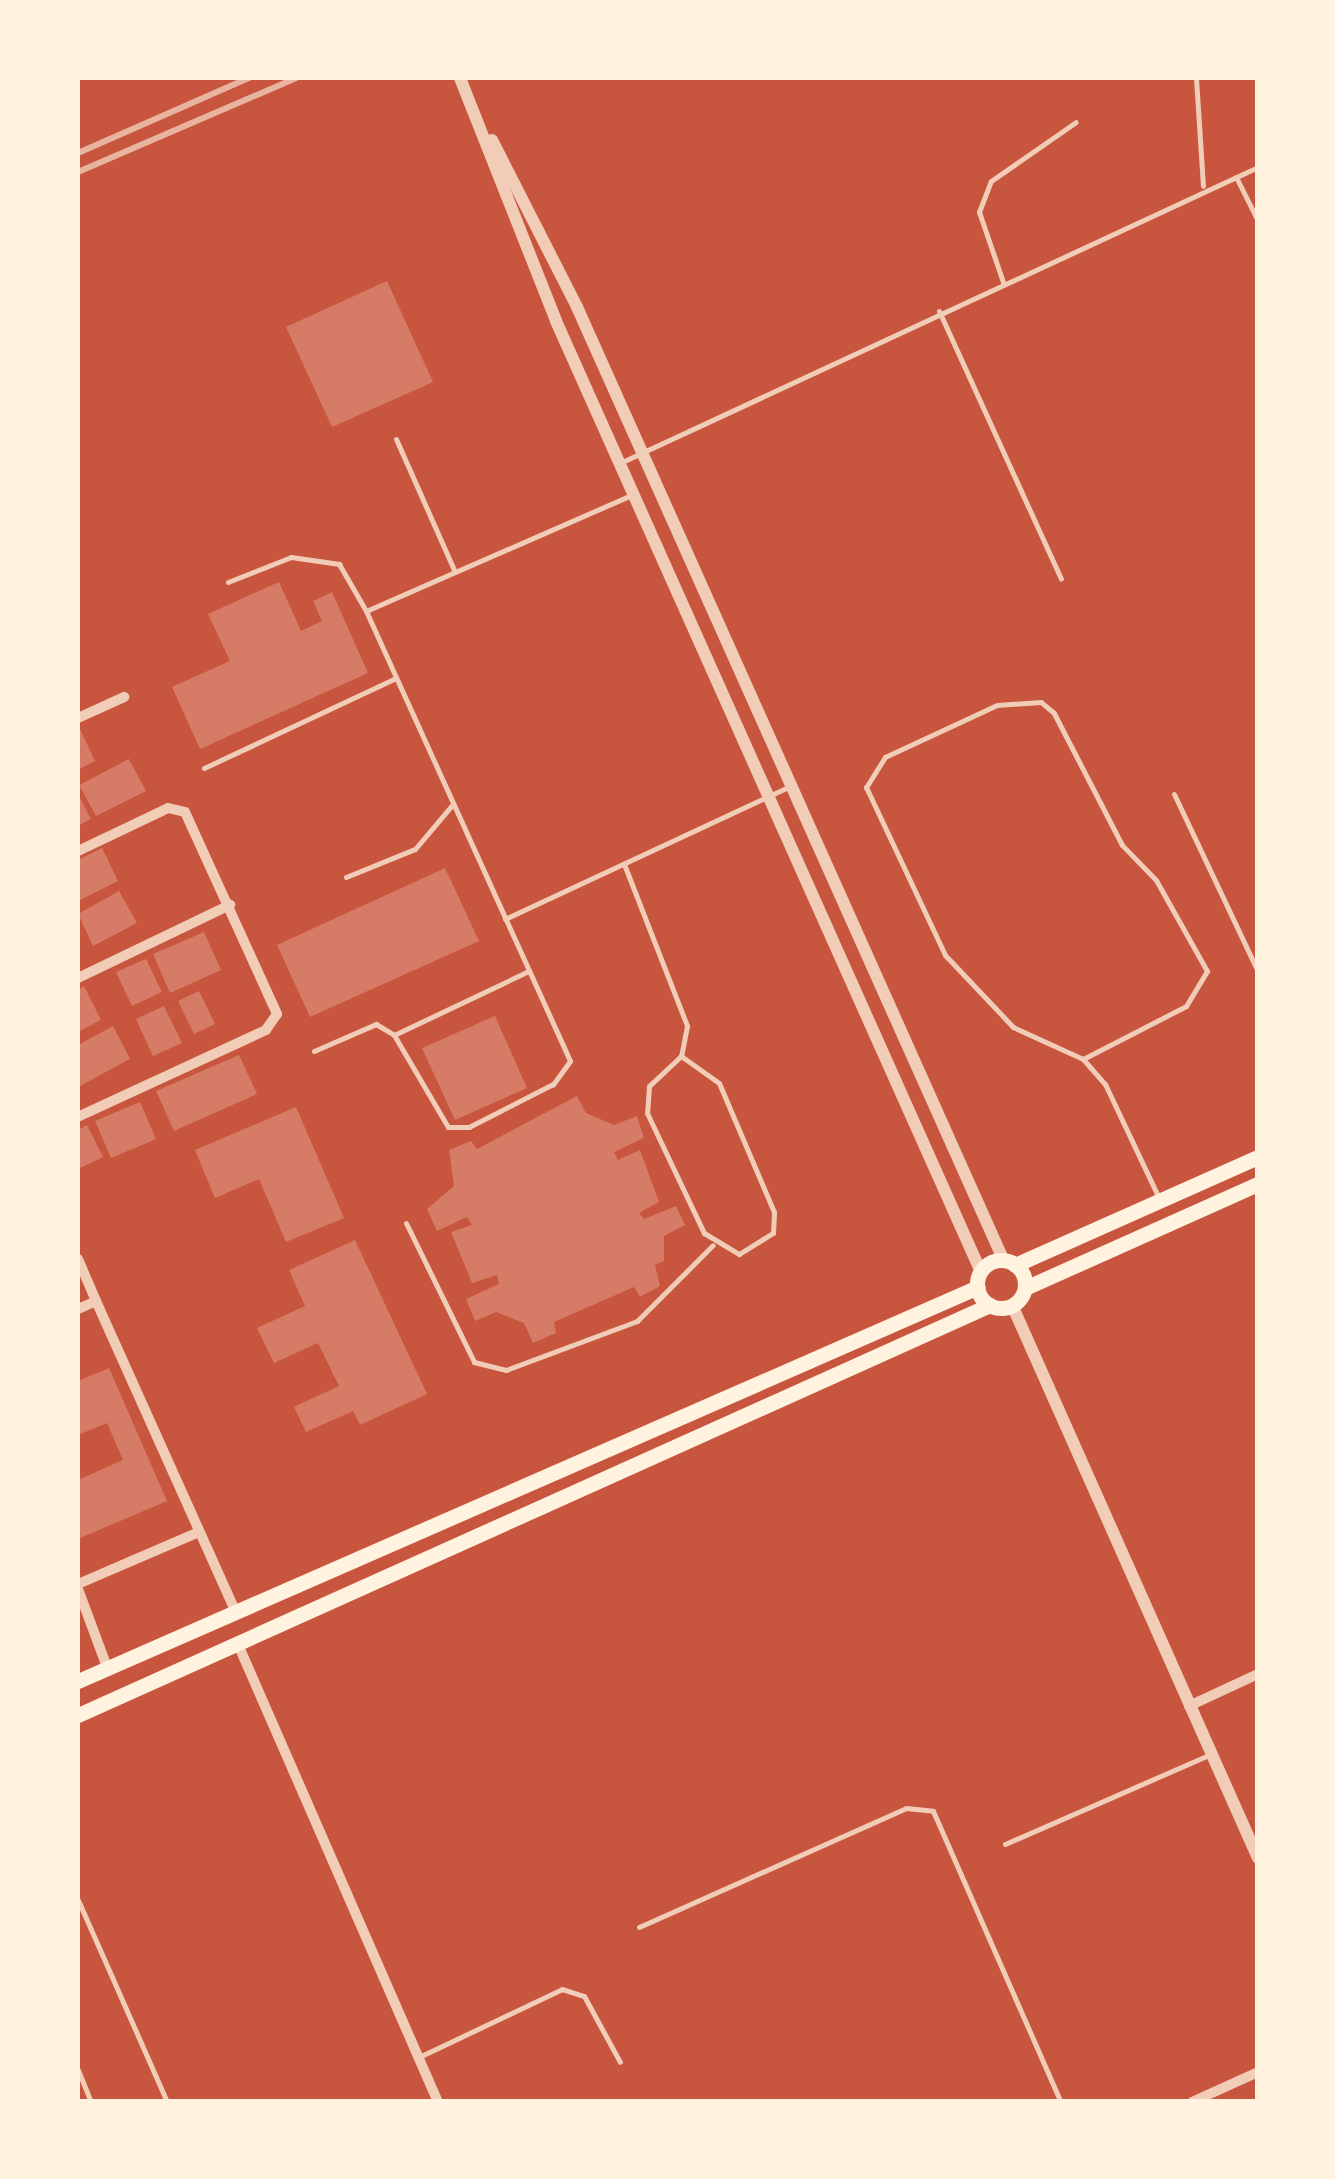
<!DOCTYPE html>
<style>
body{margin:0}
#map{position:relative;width:1335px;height:2179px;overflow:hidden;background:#c8553d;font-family:Rubik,sans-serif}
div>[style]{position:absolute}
.building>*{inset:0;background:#d67c66}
.service>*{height:5px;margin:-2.5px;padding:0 2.5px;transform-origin:2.5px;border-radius:2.5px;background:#f1ccb7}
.minor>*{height:10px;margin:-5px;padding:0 5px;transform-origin:5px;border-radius:5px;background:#f1ccb7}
.tertiary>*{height:12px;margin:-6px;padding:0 6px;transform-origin:6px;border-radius:6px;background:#f1ccb7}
.primary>*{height:15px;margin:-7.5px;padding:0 7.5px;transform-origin:7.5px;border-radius:7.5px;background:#fff3e0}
.primary>.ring{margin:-7.5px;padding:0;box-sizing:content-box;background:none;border:15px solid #fff3e0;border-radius:50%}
.rail>*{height:6px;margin:-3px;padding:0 3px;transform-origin:3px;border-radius:3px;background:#e9b49f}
span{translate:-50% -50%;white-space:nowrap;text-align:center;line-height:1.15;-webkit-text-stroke:8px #fff3e0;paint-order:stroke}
.frame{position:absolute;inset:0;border:80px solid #fff3e0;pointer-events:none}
</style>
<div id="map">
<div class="building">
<i style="clip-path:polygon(387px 281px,433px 382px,332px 427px,286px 327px)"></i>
<i style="clip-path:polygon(279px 582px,301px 631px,322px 621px,313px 601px,332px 592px,368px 673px,200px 749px,172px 687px,230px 661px,208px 614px)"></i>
<i style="clip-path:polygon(78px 725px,95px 761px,78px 770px)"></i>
<i style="clip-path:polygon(129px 759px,146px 791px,96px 816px,79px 785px)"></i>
<i style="clip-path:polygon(78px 794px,91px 819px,78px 826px)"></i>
<i style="clip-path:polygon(102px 848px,118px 881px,78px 901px,78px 860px)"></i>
<i style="clip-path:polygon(445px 868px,479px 941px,310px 1017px,277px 945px)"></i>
<i style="clip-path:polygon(119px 891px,137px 923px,93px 946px,78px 914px)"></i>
<i style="clip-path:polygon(204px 932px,221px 970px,170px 993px,153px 954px)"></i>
<i style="clip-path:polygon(146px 959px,162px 992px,132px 1006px,116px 972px)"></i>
<i style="clip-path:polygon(84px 986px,101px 1020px,78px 1032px,78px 990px)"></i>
<i style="clip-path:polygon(199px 991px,215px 1024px,194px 1034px,178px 1001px)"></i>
<i style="clip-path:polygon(164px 1006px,182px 1043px,153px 1056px,136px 1019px)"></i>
<i style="clip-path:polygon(495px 1016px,527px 1088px,455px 1120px,422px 1048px)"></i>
<i style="clip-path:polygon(113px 1026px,130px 1059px,78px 1087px,78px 1045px)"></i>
<i style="clip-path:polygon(239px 1055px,257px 1094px,174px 1131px,156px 1091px)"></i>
<i style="clip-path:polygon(577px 1096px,586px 1113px,614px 1125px,637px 1116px,644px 1138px,614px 1152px,618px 1160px,640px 1150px,659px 1202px,639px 1213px,644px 1219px,676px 1206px,685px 1225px,664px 1236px,664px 1261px,655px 1265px,660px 1286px,640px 1297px,634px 1287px,554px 1322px,556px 1333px,533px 1343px,524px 1323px,496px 1312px,475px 1321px,466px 1299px,499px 1284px,497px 1275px,472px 1283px,451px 1232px,472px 1225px,467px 1217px,437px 1231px,427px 1209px,454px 1186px,449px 1150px,471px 1141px,477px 1149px)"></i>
<i style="clip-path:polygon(140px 1102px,156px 1139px,111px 1158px,95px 1121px)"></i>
<i style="clip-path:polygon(296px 1107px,344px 1218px,286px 1242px,259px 1179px,215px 1198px,195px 1150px)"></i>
<i style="clip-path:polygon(87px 1125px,103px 1157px,78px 1169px,78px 1130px)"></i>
<i style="clip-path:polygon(355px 1240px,427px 1394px,360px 1425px,353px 1411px,306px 1432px,294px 1407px,339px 1386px,318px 1343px,274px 1363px,257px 1328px,305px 1306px,289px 1270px)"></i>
<i style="clip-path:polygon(109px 1368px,167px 1501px,78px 1539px,78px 1480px,123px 1460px,107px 1423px,78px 1435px,78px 1381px)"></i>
</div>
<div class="service">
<i style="left:1196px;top:78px;width:108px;rotate:86.3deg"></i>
<i style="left:1236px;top:177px;width:49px;rotate:63.4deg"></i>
<i style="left:1003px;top:282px;width:74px;rotate:-108.9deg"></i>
<i style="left:979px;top:212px;width:33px;rotate:-69deg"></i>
<i style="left:991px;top:181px;width:103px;rotate:-34.8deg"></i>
<i style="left:939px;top:311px;width:294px;rotate:65.5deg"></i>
<i style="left:396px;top:439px;width:145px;rotate:66.1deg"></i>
<i style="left:622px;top:462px;width:701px;rotate:-24.88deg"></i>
<i style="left:228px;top:582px;width:68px;rotate:-21.6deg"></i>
<i style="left:291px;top:557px;width:49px;rotate:8.3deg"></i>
<i style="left:339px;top:564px;width:54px;rotate:60.1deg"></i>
<i style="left:366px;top:611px;width:494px;rotate:65.6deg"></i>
<i style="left:570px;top:1061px;width:29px;rotate:126deg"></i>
<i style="left:553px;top:1084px;width:94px;rotate:152.9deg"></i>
<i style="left:469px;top:1127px;width:21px;rotate:180deg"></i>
<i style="left:448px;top:1127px;width:107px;rotate:-120.4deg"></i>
<i style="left:394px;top:1035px;width:149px;rotate:-25.4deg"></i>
<i style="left:366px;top:611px;width:292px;rotate:-23.6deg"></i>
<i style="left:204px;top:768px;width:212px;rotate:-25.1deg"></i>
<i style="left:1174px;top:794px;width:197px;rotate:64.7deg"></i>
<i style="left:624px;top:864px;width:174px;rotate:68.7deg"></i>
<i style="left:687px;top:1026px;width:31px;rotate:101deg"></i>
<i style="left:681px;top:1056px;width:44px;rotate:136.8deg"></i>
<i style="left:649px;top:1086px;width:27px;rotate:94deg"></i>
<i style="left:647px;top:1113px;width:133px;rotate:64.6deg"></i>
<i style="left:704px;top:1233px;width:41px;rotate:31deg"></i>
<i style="left:739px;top:1254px;width:40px;rotate:-32deg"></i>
<i style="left:773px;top:1233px;width:21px;rotate:-87deg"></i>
<i style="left:774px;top:1212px;width:140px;rotate:-113.1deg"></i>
<i style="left:719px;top:1083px;width:47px;rotate:-144.6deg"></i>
<i style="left:346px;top:877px;width:74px;rotate:-22.1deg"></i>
<i style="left:415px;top:849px;width:59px;rotate:-49.8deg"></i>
<i style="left:505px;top:919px;width:312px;rotate:-25deg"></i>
<i style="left:314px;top:1051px;width:68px;rotate:-23.5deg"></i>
<i style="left:376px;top:1024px;width:21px;rotate:31deg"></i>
<i style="left:1083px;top:1059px;width:116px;rotate:-27.2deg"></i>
<i style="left:1186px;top:1006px;width:41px;rotate:-59deg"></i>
<i style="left:1207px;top:971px;width:104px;rotate:-119.3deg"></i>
<i style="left:1156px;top:880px;width:49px;rotate:-134.2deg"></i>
<i style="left:1122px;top:845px;width:148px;rotate:-117.3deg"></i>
<i style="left:1054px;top:713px;width:17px;rotate:-140deg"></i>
<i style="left:1041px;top:702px;width:44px;rotate:176.1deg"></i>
<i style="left:997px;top:705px;width:123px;rotate:155.1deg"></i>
<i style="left:885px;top:757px;width:36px;rotate:122deg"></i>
<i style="left:866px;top:787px;width:186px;rotate:64.8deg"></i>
<i style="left:945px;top:955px;width:99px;rotate:46.6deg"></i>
<i style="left:1013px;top:1027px;width:77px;rotate:24.6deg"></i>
<i style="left:1083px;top:1059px;width:33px;rotate:49deg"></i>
<i style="left:1105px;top:1084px;width:126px;rotate:64.7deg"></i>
<i style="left:406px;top:1223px;width:155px;rotate:63.9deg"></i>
<i style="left:474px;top:1362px;width:33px;rotate:14deg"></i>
<i style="left:506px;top:1370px;width:140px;rotate:-20.5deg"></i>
<i style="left:637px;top:1321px;width:107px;rotate:-45deg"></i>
<i style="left:1005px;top:1844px;width:223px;rotate:-23.6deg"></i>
<i style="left:78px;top:1900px;width:221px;rotate:66.2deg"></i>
<i style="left:639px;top:1927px;width:292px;rotate:-24deg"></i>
<i style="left:906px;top:1808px;width:27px;rotate:6deg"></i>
<i style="left:933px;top:1811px;width:318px;rotate:66.3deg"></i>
<i style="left:419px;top:2057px;width:158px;rotate:-25.4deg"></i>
<i style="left:562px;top:1989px;width:23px;rotate:18deg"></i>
<i style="left:584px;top:1996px;width:75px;rotate:61.4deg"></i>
<i style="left:78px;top:2070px;width:35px;rotate:68deg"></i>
</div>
<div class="minor">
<i style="left:78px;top:718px;width:51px;rotate:-24.5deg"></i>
<i style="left:78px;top:851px;width:100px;rotate:-25.5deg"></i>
<i style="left:168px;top:808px;width:17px;rotate:13deg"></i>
<i style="left:185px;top:812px;width:222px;rotate:65.5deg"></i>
<i style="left:277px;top:1014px;width:19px;rotate:125deg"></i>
<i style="left:266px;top:1030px;width:207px;rotate:155.2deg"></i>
<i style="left:78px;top:978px;width:169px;rotate:-25.7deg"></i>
<i style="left:78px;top:1259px;width:46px;rotate:66.8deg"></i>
<i style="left:96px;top:1301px;width:20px;rotate:156deg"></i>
<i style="left:96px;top:1301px;width:342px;rotate:65.8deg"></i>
<i style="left:78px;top:1584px;width:132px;rotate:-23.3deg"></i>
<i style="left:78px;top:1589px;width:83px;rotate:69.6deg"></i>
<i style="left:237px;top:1642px;width:502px;rotate:66.4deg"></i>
<i style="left:1189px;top:1706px;width:76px;rotate:-24.9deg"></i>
<i style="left:1192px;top:2102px;width:72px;rotate:-24.4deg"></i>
</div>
<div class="tertiary">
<i style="left:460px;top:78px;width:261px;rotate:68.4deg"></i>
<i style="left:556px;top:321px;width:1042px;rotate:65.92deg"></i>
<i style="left:492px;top:140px;width:187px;rotate:63deg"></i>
<i style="left:577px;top:307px;width:1045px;rotate:65.89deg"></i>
<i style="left:1012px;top:1305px;width:605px;rotate:66.02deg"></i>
</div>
<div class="primary">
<i class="ring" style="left:977px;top:1260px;width:33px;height:33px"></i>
<i style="left:1015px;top:1265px;width:266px;rotate:-24deg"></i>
<i style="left:1025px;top:1288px;width:255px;rotate:-24.1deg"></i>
<i style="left:78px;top:1681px;width:982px;rotate:-23.64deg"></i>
<i style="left:78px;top:1715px;width:1000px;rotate:-24.21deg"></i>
</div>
<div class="rail">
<i style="left:78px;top:153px;width:187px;rotate:-23.7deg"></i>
<i style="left:78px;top:172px;width:237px;rotate:-23.3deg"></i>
</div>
<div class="frame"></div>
</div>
